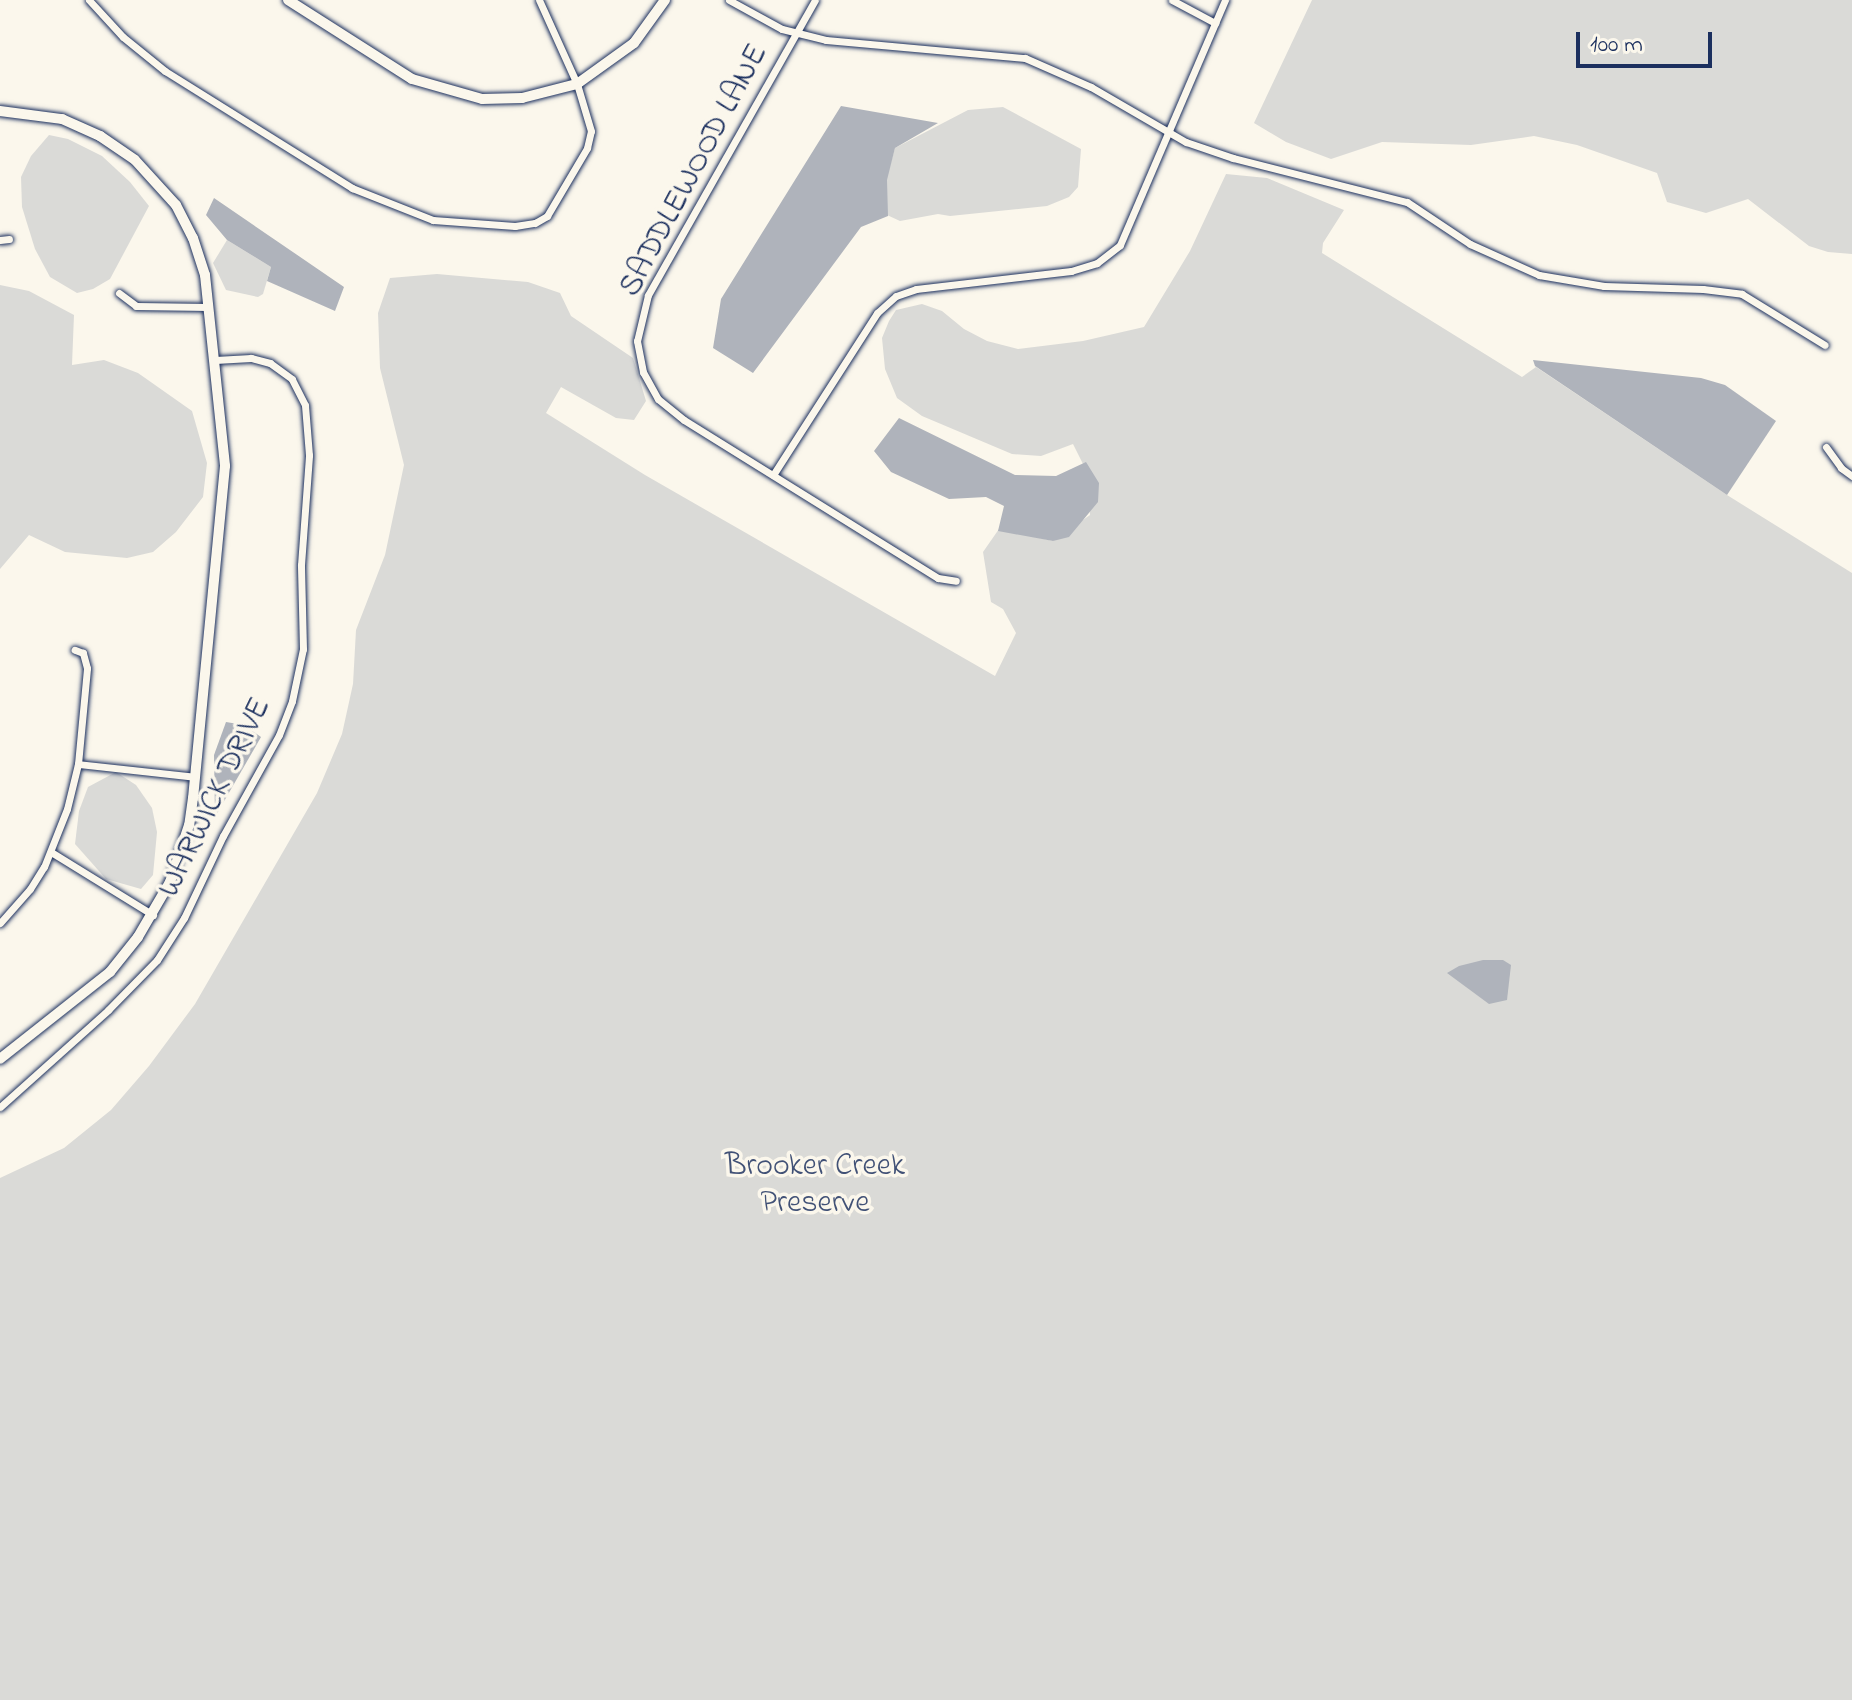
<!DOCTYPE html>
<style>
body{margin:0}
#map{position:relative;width:1852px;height:1700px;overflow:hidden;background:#fbf7ec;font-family:"Indie Flower",sans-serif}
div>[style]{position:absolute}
.green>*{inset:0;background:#dadad7}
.water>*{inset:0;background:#afb3bb}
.roads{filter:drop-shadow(0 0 2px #1b2f5e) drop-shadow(0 0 2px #1b2f5e)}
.street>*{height:7px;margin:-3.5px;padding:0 3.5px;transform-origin:3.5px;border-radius:3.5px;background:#fbf7ec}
.secondary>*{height:10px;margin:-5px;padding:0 5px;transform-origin:5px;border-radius:5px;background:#fbf7ec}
span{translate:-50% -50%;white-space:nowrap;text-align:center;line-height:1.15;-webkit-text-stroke:7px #fbf7ec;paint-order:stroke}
.street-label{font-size:32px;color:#1b2f5e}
.park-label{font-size:32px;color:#415176}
.scale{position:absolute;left:1576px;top:32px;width:136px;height:36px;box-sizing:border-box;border:4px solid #1b2f5e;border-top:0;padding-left:10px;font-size:24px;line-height:28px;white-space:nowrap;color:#1b2f5e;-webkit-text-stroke:6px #fbf7ec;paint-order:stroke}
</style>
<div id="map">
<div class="green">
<i style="clip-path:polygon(1312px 0,1852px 0,1852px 254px,1828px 252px,1809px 246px,1748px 199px,1706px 213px,1667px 202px,1657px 173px,1577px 145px,1534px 136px,1471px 145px,1382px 142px,1331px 159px,1286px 142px,1254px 123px)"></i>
<i style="clip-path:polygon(1003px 107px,1081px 149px,1078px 187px,1069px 197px,1047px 206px,950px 216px,938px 214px,900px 221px,887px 215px,886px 180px,895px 148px,968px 110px)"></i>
<i style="clip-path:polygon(49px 135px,68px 139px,102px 156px,130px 182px,149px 206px,110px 279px,93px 289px,77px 293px,50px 277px,35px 249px,22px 207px,21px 177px,31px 156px)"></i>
<i style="clip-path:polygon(1226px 174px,1267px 178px,1344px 210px,1323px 243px,1322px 253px,1522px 377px,1536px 367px,1727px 495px,1852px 573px,1852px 1700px,0 1700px,0 1178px,64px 1148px,111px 1110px,149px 1066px,195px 1004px,317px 793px,342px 734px,353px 684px,356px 630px,385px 555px,404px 465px,380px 368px,378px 313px,390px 278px,437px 274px,528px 282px,560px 293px,571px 316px,633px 358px,646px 401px,634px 420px,616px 418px,561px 387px,546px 413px,645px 475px,995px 676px,1016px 633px,1003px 609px,991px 602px,983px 552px,999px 529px,1053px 541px,1090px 515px,1086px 463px,1083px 464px,1073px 444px,1041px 456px,1012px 454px,922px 416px,897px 398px,885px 369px,882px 338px,889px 321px,896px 310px,922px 304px,942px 311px,964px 329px,987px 341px,1018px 349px,1083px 341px,1144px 327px,1190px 251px)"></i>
<i style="clip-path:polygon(227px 240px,271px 267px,263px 294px,258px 297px,226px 290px,213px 263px)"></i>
<i style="clip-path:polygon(0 285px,29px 291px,74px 315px,72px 365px,104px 360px,138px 373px,192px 411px,207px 463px,203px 497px,176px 532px,153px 552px,127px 558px,65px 552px,29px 535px,0 569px)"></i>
<i style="clip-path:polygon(116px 772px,136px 785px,152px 808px,157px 832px,153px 875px,141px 889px,106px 879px,75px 844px,79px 811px,88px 787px)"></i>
</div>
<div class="water">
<i style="clip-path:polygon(841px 106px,938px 123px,895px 148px,887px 180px,888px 216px,861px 227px,753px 373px,713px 348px,721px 299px)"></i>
<i style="clip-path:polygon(214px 198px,344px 287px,335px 311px,267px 281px,271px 267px,227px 240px,206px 215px)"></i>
<i style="clip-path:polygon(1533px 360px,1701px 378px,1725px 385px,1776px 421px,1727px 495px,1535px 366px)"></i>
<i style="clip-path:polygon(899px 418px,1015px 475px,1056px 476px,1086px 462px,1099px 483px,1098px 502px,1069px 537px,1053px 541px,998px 531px,1004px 506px,986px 497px,949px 499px,891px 472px,874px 451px)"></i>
<i style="clip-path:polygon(226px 722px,244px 725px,261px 737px,215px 817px,214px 755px)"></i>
<i style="clip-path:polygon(1483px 960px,1503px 960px,1511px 965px,1507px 1000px,1489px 1004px,1447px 973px,1459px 966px)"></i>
</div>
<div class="roads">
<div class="street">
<i style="left:89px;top:0;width:50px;rotate:47.4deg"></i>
<i style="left:123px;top:37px;width:54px;rotate:39deg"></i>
<i style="left:165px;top:71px;width:221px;rotate:32deg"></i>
<i style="left:352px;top:188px;width:87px;rotate:21.6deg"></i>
<i style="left:433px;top:220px;width:82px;rotate:4.2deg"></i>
<i style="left:515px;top:226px;width:20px;rotate:-9deg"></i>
<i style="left:535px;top:223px;width:14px;rotate:-30deg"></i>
<i style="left:547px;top:216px;width:79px;rotate:-59.5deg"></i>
<i style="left:587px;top:148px;width:17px;rotate:-77deg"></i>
<i style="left:591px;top:131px;width:49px;rotate:-106.6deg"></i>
<i style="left:577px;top:84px;width:92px;rotate:-114.3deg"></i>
<i style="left:729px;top:0;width:60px;rotate:28.7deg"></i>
<i style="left:782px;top:29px;width:45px;rotate:14deg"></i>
<i style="left:826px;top:40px;width:200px;rotate:5.2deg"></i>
<i style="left:1025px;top:58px;width:72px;rotate:23.7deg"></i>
<i style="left:1091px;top:87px;width:110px;rotate:30.1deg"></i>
<i style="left:1186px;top:142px;width:50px;rotate:18.8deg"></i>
<i style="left:1233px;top:158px;width:179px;rotate:14.2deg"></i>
<i style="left:1407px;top:202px;width:76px;rotate:33.7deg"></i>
<i style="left:1470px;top:244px;width:76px;rotate:24.2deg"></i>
<i style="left:1539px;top:275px;width:66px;rotate:9.6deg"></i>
<i style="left:1604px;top:286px;width:99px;rotate:1.7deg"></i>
<i style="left:1703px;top:289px;width:39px;rotate:7deg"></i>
<i style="left:1742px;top:294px;width:97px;rotate:31.6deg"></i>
<i style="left:815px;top:0;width:339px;rotate:119.5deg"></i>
<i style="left:648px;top:295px;width:47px;rotate:103.4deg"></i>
<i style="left:637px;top:341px;width:32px;rotate:79deg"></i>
<i style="left:643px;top:372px;width:31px;rotate:61deg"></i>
<i style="left:658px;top:399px;width:33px;rotate:39deg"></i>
<i style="left:684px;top:420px;width:299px;rotate:31.9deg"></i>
<i style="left:938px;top:578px;width:18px;rotate:9deg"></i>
<i style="left:1172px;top:0;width:49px;rotate:28.1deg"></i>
<i style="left:0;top:240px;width:9px;rotate:-6deg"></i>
<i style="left:119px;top:293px;width:21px;rotate:37deg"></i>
<i style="left:136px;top:306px;width:72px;rotate:0.8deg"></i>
<i style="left:1826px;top:447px;width:26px;rotate:54deg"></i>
<i style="left:1841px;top:468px;width:14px;rotate:36deg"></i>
<i style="left:773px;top:475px;width:193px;rotate:-57.3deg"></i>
<i style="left:877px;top:313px;width:25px;rotate:-42deg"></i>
<i style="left:896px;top:296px;width:21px;rotate:-19deg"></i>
<i style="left:916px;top:289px;width:156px;rotate:-6.6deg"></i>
<i style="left:1071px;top:271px;width:27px;rotate:-17deg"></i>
<i style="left:1097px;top:263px;width:29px;rotate:-38deg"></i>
<i style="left:1120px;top:245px;width:267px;rotate:-66.8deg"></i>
<i style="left:78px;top:764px;width:118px;rotate:6.3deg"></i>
<i style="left:51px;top:852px;width:120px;rotate:31.7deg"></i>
<i style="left:0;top:923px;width:45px;rotate:-48.6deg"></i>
<i style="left:30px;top:889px;width:26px;rotate:-58deg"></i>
<i style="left:44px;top:867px;width:62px;rotate:-68.4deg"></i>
<i style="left:67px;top:809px;width:46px;rotate:-76.3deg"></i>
<i style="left:78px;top:764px;width:96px;rotate:-84.6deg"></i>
<i style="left:87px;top:668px;width:16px;rotate:-105deg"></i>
<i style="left:83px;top:653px;width:9px;rotate:-159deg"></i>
<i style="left:0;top:1107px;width:145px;rotate:-41.9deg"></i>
<i style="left:108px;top:1010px;width:70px;rotate:-45.6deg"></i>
<i style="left:157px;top:960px;width:50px;rotate:-57.3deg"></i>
<i style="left:184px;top:918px;width:91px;rotate:-64.6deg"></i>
<i style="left:223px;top:836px;width:115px;rotate:-61deg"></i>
<i style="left:279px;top:735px;width:36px;rotate:-69deg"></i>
<i style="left:292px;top:701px;width:53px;rotate:-78.1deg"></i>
<i style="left:303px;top:649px;width:84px;rotate:-91.4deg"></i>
<i style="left:301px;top:565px;width:110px;rotate:-85.8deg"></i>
<i style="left:309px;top:455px;width:50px;rotate:-94.6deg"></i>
<i style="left:305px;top:405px;width:29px;rotate:-117deg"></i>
<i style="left:292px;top:379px;width:27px;rotate:-144deg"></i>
<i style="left:270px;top:363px;width:20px;rotate:-165deg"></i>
<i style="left:251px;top:358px;width:36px;rotate:177deg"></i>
</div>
<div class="secondary">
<i style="left:288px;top:0;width:147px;rotate:32.5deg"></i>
<i style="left:412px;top:79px;width:73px;rotate:15.9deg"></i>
<i style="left:482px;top:99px;width:40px;rotate:-1.4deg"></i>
<i style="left:522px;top:98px;width:57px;rotate:-14.3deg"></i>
<i style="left:577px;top:84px;width:70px;rotate:-35.7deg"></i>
<i style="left:634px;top:43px;width:53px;rotate:-54.2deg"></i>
<i style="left:0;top:111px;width:63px;rotate:7.4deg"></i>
<i style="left:62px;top:119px;width:42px;rotate:24.1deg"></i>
<i style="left:100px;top:136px;width:42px;rotate:34.4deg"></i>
<i style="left:135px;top:160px;width:61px;rotate:47.7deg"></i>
<i style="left:176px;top:205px;width:37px;rotate:63deg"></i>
<i style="left:193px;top:238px;width:39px;rotate:72deg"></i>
<i style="left:205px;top:275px;width:192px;rotate:84deg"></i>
<i style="left:225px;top:466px;width:334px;rotate:95.5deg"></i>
<i style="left:193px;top:798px;width:27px;rotate:98deg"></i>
<i style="left:189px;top:825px;width:60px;rotate:108.4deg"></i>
<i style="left:170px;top:882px;width:64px;rotate:120.2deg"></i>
<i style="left:138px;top:937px;width:45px;rotate:128.7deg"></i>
<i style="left:110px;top:972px;width:140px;rotate:141.7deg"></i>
</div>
</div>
<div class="street-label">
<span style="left:695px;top:171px;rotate:-62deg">SADDLEWOOD LANE</span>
<span style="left:216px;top:798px;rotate:-64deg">WARWICK DRIVE</span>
</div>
<div class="park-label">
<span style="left:815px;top:1186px">Brooker Creek<br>Preserve</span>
</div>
<div class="scale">100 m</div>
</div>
